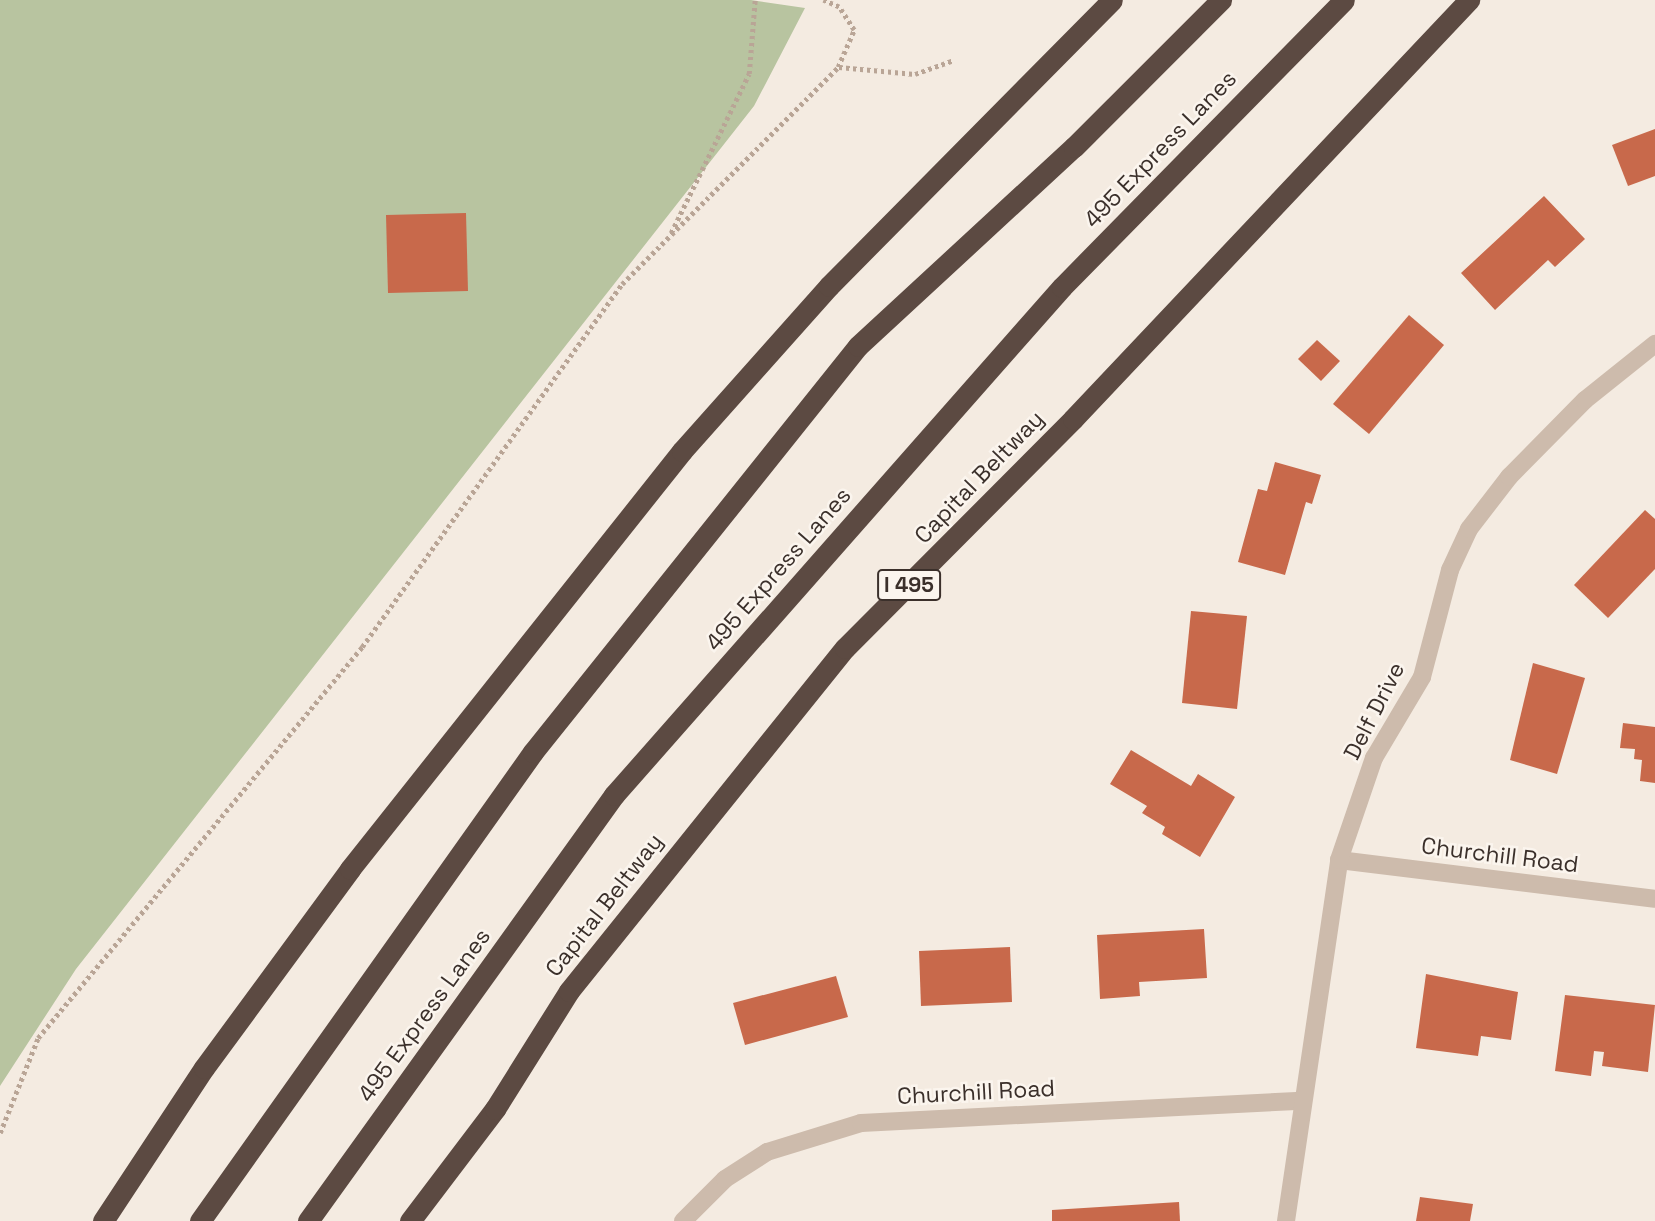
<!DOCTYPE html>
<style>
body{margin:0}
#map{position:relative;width:1655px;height:1221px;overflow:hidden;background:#f4ebe1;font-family:"Space Grotesk",sans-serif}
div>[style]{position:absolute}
.green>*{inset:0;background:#b8c4a0}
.building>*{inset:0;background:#c8694b}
.path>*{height:4.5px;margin-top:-2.25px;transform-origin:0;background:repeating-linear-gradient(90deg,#b9a596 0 3.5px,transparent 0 7px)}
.street>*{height:18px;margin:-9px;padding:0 9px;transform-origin:9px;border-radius:9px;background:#cdbbac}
.highway>*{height:21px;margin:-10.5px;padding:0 10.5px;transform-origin:10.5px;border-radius:10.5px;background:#5c4a42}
span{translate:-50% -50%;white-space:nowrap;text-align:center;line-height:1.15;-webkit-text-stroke:5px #fbf5ee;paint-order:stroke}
.shield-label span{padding:2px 5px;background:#fbf5ee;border:2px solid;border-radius:5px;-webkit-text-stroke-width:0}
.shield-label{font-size:21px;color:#3b302b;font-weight:700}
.street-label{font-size:23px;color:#3b302b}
</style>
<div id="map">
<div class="green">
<i style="clip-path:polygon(0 0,751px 0,805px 8px,754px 106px,76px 969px,0 1086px)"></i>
</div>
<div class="building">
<i style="clip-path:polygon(1655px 129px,1655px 176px,1628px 186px,1612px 145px)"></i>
<i style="clip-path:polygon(1544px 196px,1585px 239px,1555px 267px,1548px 260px,1495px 310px,1461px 273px)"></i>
<i style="clip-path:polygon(466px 213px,468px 291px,388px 293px,386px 215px)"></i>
<i style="clip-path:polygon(1409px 315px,1444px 345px,1369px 434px,1333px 404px)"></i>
<i style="clip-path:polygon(1317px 340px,1340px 361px,1321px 381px,1298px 359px)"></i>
<i style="clip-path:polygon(1275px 462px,1321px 475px,1312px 504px,1306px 502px,1285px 575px,1238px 562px,1258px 489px,1267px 491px)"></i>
<i style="clip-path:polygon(1645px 510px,1655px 519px,1655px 569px,1608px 618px,1574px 585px)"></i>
<i style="clip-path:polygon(1191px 611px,1247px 616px,1237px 709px,1182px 703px)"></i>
<i style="clip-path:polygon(1533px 663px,1585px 678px,1557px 774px,1510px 760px)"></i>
<i style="clip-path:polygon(1623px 723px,1655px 727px,1655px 783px,1640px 781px,1642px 760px,1634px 759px,1635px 749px,1620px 748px)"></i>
<i style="clip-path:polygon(1131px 750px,1191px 786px,1198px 774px,1235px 797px,1200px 857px,1162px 834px,1165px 827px,1142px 813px,1147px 806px,1110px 784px)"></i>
<i style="clip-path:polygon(1204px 929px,1207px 978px,1139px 982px,1140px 996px,1100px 999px,1097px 935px)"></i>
<i style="clip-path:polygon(1010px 947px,1012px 1002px,921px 1006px,919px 951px)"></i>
<i style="clip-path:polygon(1426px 974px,1518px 992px,1511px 1040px,1481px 1036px,1478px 1056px,1416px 1048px)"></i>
<i style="clip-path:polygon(836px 976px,848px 1017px,745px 1045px,733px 1003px)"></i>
<i style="clip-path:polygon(1565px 995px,1655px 1005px,1648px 1072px,1602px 1066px,1604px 1052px,1594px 1051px,1591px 1076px,1555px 1071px)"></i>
<i style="clip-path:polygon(1420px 1197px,1473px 1204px,1470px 1221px,1416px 1221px)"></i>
<i style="clip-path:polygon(1179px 1202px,1180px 1221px,1052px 1221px,1052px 1210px)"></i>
</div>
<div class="path">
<i style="left:839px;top:67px;width:76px;rotate:5.3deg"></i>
<i style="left:915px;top:74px;width:41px;rotate:-19.7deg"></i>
<i style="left:671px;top:233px;width:177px;rotate:-63.9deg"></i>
<i style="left:749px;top:74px;width:74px;rotate:-85.4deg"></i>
<i style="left:0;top:1133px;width:102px;rotate:-68.2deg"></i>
<i style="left:38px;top:1038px;width:508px;rotate:-50.35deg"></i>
<i style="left:362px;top:647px;width:447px;rotate:-54.4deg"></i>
<i style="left:622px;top:284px;width:306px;rotate:-45.1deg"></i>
<i style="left:838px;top:67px;width:40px;rotate:-66.6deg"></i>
<i style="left:854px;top:30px;width:27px;rotate:-123deg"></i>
<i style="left:839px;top:7px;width:17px;rotate:-156deg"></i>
</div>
<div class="street">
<i style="left:1339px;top:860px;width:318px;rotate:7deg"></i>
<i style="left:683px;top:1221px;width:59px;rotate:-45deg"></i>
<i style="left:725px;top:1179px;width:50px;rotate:-32.7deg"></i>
<i style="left:767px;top:1152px;width:98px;rotate:-17.1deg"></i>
<i style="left:861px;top:1123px;width:441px;rotate:-2.9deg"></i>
<i style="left:1286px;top:1221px;width:365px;rotate:-81.6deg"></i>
<i style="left:1339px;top:860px;width:108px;rotate:-71.1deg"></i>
<i style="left:1374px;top:758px;width:94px;rotate:-59.3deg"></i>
<i style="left:1422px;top:677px;width:111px;rotate:-75.3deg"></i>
<i style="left:1450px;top:570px;width:45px;rotate:-65.1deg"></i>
<i style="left:1469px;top:529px;width:66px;rotate:-52.4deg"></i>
<i style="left:1509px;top:477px;width:108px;rotate:-45.4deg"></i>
<i style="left:1585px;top:400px;width:90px;rotate:-38.7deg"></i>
</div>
<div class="highway">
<i style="left:103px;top:1221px;width:183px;rotate:-56.6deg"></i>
<i style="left:204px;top:1068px;width:247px;rotate:-53.7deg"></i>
<i style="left:350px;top:869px;width:534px;rotate:-51.54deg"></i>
<i style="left:682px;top:451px;width:221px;rotate:-48.3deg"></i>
<i style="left:829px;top:286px;width:402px;rotate:-45.3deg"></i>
<i style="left:200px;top:1221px;width:575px;rotate:-54.62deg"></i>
<i style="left:533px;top:752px;width:520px;rotate:-51.32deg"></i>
<i style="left:858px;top:346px;width:294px;rotate:-42.7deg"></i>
<i style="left:1074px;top:147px;width:208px;rotate:-45deg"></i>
<i style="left:308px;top:1221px;width:525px;rotate:-54.31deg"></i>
<i style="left:614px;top:795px;width:677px;rotate:-48.59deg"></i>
<i style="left:1062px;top:287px;width:402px;rotate:-45.5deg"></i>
<i style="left:410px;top:1221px;width:141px;rotate:-52.8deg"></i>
<i style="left:495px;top:1109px;width:139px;rotate:-57.9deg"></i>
<i style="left:569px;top:991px;width:440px;rotate:-51.2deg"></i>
<i style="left:845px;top:648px;width:323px;rotate:-45.1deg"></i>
<i style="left:1073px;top:419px;width:577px;rotate:-46.62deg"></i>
</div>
<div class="shield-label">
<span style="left:909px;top:585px">I 495</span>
</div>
<div class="street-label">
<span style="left:1160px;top:149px;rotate:-46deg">495 Express Lanes</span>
<span style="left:979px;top:477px;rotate:-46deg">Capital Beltway</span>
<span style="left:778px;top:569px;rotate:-49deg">495 Express Lanes</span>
<span style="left:1374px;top:711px;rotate:-63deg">Delf Drive</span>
<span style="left:1500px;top:855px;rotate:7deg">Churchill Road</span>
<span style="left:604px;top:905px;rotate:-52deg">Capital Beltway</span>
<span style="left:424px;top:1015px;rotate:-54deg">495 Express Lanes</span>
<span style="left:976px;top:1092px;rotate:-3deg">Churchill Road</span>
</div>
</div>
